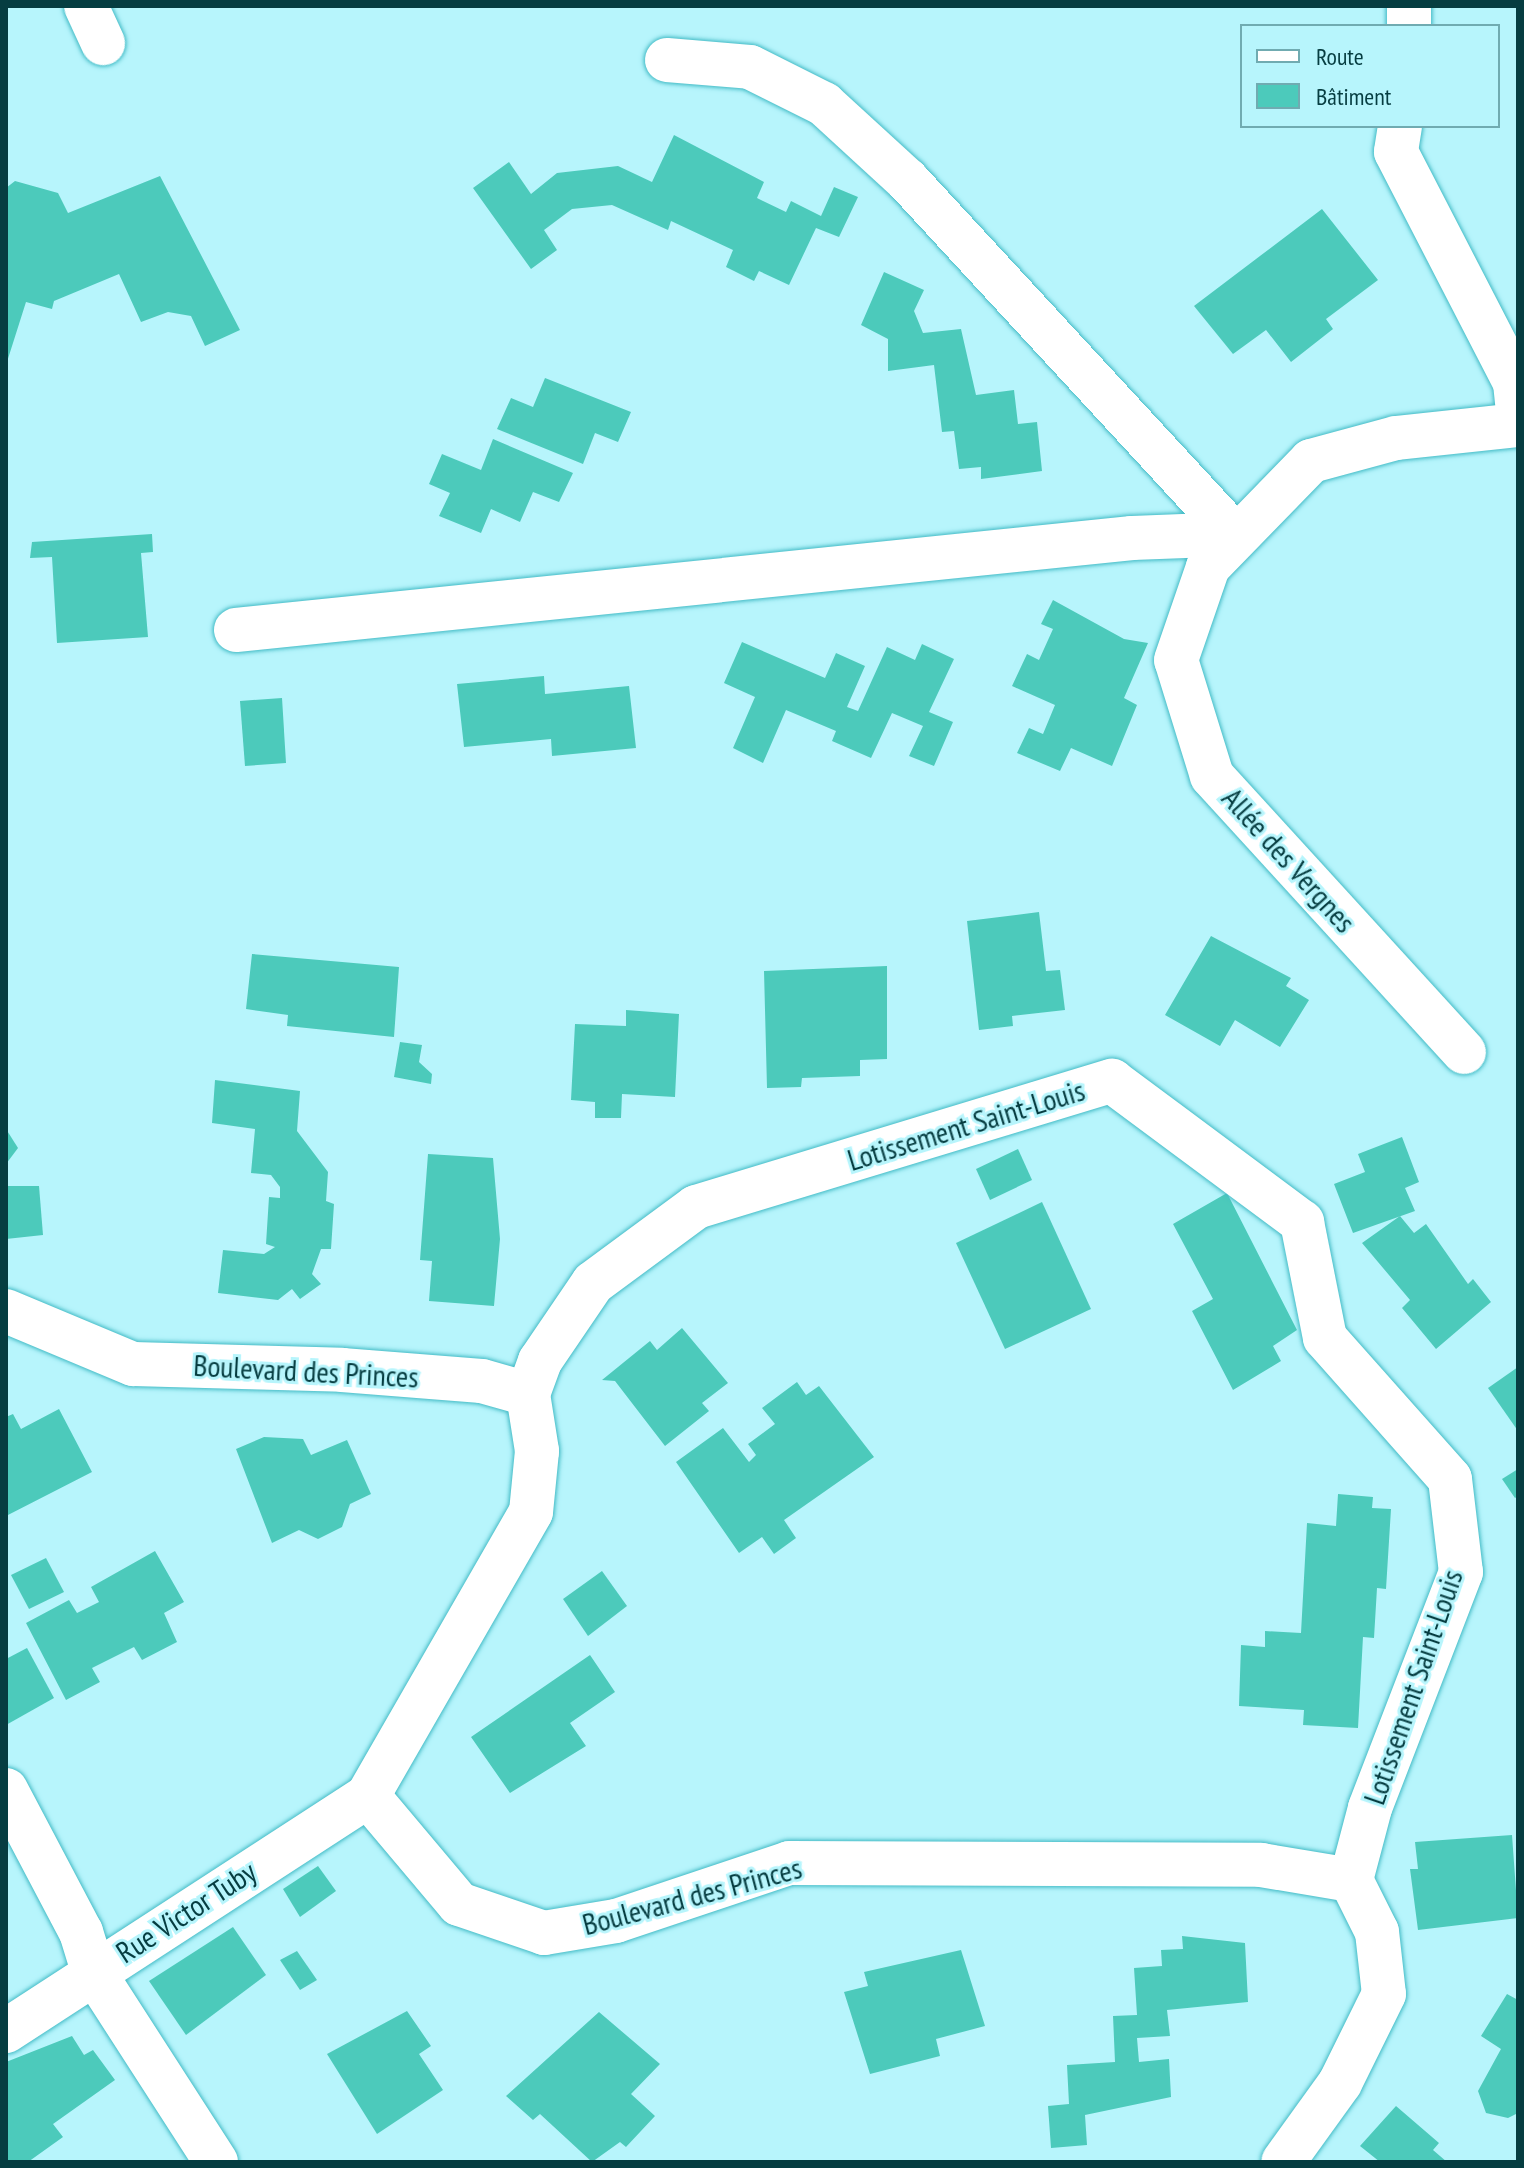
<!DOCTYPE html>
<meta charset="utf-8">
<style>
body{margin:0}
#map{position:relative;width:1524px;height:2168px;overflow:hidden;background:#b7f5fc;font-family:"PT Sans Narrow",sans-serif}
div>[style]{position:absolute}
.building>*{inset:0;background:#4ccabb}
.roads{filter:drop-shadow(0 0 2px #43bbc6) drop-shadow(0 0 2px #43bbc6)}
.minor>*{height:44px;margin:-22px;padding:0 22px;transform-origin:22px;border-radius:22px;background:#fff}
span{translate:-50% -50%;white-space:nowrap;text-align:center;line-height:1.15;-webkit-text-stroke:6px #b7f5fc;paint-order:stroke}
.street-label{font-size:30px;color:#063d41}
.frame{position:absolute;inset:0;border:8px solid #063d41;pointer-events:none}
.legend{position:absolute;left:1240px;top:24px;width:260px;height:104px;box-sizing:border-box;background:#b7f5fc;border:2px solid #70abb1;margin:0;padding:10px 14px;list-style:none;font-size:24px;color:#063d41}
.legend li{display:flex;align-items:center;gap:16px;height:40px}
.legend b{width:40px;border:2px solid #70abb1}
</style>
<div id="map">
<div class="building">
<i style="clip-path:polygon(674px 135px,764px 182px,757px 198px,786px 212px,791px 201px,821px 216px,834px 187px,858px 197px,839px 237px,816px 228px,789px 285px,759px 271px,754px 281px,726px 267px,733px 250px,671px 221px,668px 230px,612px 205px,572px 209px,544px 230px,557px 250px,531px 269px,473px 188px,509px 162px,531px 194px,557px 173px,618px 166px,652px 182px)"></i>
<i style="clip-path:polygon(160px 176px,240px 330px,205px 346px,191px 316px,168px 312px,141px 322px,119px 274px,54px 301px,52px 309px,26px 302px,6px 365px,6px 188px,15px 181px,58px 193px,68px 213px)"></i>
<i style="clip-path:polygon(1322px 209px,1378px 280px,1326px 319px,1333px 329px,1291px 362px,1266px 330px,1233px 354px,1194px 306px)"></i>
<i style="clip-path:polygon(884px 272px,924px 290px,914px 311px,923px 333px,961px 329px,976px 395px,1014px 390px,1018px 424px,1037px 422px,1042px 471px,981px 479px,981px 467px,959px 469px,954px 431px,942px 432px,934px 365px,888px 371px,888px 339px,861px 325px)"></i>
<i style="clip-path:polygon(545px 378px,631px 412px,618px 442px,595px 433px,583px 464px,497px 429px,511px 398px,533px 407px)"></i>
<i style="clip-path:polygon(493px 439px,573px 473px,559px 502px,533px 492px,520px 522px,491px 509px,481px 533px,439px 516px,450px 493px,429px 484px,442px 454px,481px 470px)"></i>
<i style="clip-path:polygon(152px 534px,153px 552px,141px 553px,148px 637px,57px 643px,52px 557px,30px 558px,32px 542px)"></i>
<i style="clip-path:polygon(1053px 600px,1124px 639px,1148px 643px,1124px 698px,1137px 705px,1112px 766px,1071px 748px,1060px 771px,1017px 753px,1029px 728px,1043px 734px,1055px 705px,1012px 686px,1027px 654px,1039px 660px,1053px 629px,1041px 624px)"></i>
<i style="clip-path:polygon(742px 642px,825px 678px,836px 653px,865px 666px,847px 707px,858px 711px,887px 647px,915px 660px,922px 644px,954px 659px,929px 712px,953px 722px,934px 766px,909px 756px,923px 726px,892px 713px,871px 758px,832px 741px,836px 731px,786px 710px,763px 763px,733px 748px,755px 697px,724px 683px)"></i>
<i style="clip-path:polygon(544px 676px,545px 694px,629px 686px,636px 748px,552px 756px,551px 739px,464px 747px,457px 684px)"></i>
<i style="clip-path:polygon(282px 698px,286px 763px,245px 766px,240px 701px)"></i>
<i style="clip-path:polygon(1039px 912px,1046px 971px,1060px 970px,1065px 1010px,1012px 1016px,1013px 1026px,979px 1030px,967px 921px)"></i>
<i style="clip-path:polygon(1211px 936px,1291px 978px,1286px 986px,1309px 1000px,1280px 1047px,1235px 1020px,1220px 1046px,1165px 1015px)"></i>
<i style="clip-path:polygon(252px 954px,399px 967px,394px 1037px,287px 1026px,288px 1015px,246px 1009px)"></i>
<i style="clip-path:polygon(887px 966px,887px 1059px,860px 1060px,860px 1076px,802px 1078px,801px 1087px,767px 1088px,764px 971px)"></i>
<i style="clip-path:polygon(626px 1010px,679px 1014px,675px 1097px,622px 1094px,621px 1118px,595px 1118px,595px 1102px,571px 1100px,575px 1024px,626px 1026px)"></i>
<i style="clip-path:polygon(400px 1042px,422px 1045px,419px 1062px,432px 1074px,431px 1084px,394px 1077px)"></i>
<i style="clip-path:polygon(215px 1080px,300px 1091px,297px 1131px,328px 1172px,326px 1201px,334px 1204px,331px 1249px,321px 1249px,312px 1274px,321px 1284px,300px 1299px,292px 1289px,278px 1300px,218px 1293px,223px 1250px,264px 1254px,275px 1247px,266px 1244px,269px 1197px,280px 1198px,280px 1187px,271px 1175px,251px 1173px,255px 1129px,212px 1123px)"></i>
<i style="clip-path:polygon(6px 1129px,18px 1148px,6px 1164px)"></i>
<i style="clip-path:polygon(1402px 1137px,1419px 1182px,1405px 1188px,1415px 1211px,1353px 1233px,1334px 1184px,1365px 1172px,1358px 1154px)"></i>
<i style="clip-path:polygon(1018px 1149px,1032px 1180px,990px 1200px,976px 1169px)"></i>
<i style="clip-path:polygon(428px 1154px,493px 1158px,500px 1239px,494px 1306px,429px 1301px,432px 1261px,420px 1260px)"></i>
<i style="clip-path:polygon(6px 1186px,39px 1186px,43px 1235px,6px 1239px)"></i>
<i style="clip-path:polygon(1227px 1193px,1297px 1330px,1273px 1346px,1281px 1361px,1233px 1390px,1192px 1311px,1213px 1299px,1173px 1224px)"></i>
<i style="clip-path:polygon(1042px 1202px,1091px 1309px,1005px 1349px,956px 1243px)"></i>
<i style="clip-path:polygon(1400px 1216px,1414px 1233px,1426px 1224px,1468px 1284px,1473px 1279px,1491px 1302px,1436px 1349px,1402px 1308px,1410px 1300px,1362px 1243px)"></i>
<i style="clip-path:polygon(682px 1328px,728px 1383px,702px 1403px,709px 1411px,665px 1446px,615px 1381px,602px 1380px,650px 1341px,657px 1350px)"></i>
<i style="clip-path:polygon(1518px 1367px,1518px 1431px,1488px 1388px)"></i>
<i style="clip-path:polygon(797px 1382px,806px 1395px,819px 1386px,874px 1457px,784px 1520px,796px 1538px,774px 1554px,762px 1537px,739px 1553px,676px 1462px,723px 1428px,749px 1462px,756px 1455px,748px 1444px,775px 1424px,762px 1408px)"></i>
<i style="clip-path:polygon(59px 1409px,92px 1472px,6px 1516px,6px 1417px,13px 1414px,21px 1429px)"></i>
<i style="clip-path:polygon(264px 1437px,303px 1439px,311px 1455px,347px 1440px,371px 1494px,350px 1504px,342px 1527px,318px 1539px,299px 1530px,272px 1543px,236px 1449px)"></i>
<i style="clip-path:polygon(1518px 1469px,1518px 1496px,1515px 1498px,1502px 1479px)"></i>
<i style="clip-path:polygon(1338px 1494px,1373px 1497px,1372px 1508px,1391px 1509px,1386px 1589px,1377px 1588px,1374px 1638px,1363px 1637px,1358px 1728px,1303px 1725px,1304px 1710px,1239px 1706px,1241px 1645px,1265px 1647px,1265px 1631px,1301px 1633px,1307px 1523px,1336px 1526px)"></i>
<i style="clip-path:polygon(155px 1551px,184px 1602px,164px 1613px,177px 1642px,142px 1660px,134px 1647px,92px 1668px,100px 1682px,66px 1700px,26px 1623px,69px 1600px,77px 1613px,99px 1602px,91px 1587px)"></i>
<i style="clip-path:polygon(46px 1558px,64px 1592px,29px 1609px,11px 1575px)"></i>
<i style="clip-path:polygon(602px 1571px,627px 1606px,588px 1636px,563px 1599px)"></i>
<i style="clip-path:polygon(27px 1648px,54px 1698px,6px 1725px,6px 1659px)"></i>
<i style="clip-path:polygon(590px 1655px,615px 1692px,570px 1723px,586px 1746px,510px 1793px,471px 1737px)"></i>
<i style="clip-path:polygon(1512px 1835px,1518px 1918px,1418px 1930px,1410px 1869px,1418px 1869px,1415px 1842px)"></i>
<i style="clip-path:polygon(318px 1866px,336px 1891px,300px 1917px,283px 1889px)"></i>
<i style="clip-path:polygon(233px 1927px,266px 1975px,186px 2035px,149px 1981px)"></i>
<i style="clip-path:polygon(1182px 1936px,1245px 1943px,1248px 2002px,1167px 2010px,1170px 2036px,1137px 2038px,1139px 2062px,1169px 2059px,1171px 2097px,1085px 2115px,1087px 2145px,1051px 2148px,1048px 2106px,1069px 2104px,1067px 2065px,1115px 2062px,1113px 2016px,1137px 2015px,1134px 1968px,1162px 1966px,1161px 1950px,1183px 1949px)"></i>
<i style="clip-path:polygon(961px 1950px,985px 2026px,936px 2039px,940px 2056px,870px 2074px,844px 1992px,868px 1986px,864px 1972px)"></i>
<i style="clip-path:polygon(297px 1951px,317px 1980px,300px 1990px,280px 1960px)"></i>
<i style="clip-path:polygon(1507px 1994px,1518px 2000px,1518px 2113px,1508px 2118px,1486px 2113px,1478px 2091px,1501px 2049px,1481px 2036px)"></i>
<i style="clip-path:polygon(407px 2011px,431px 2046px,419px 2054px,443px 2090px,377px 2134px,327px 2054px)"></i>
<i style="clip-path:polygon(599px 2012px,660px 2064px,631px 2094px,655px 2116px,626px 2147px,620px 2142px,592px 2162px,540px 2114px,533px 2120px,506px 2096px)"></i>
<i style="clip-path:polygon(72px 2036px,84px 2055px,93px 2050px,115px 2080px,53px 2124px,63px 2137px,28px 2162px,6px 2162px,6px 2062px)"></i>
<i style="clip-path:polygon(1396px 2106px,1439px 2143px,1433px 2150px,1447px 2162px,1380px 2162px,1360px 2146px)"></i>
</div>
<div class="roads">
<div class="minor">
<i style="left:86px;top:6px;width:41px;rotate:65.3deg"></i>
<i style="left:1409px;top:26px;width:20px;rotate:-90deg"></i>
<i style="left:667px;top:60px;width:83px;rotate:4.8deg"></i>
<i style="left:750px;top:67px;width:83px;rotate:26.6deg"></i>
<i style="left:824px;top:104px;width:113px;rotate:42.5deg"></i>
<i style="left:907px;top:180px;width:482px;rotate:47.3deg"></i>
<i style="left:1400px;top:126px;width:26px;rotate:99deg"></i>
<i style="left:1396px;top:152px;width:260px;rotate:62.7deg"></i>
<i style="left:1515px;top:383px;width:28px;rotate:84deg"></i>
<i style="left:236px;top:630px;width:901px;rotate:-5.86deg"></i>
<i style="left:1132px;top:538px;width:102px;rotate:-2.2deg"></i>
<i style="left:1464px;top:1052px;width:374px;rotate:-132.4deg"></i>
<i style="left:1212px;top:776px;width:121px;rotate:-107.2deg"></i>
<i style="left:1176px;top:660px;width:98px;rotate:-71deg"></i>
<i style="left:1208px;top:567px;width:148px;rotate:-45.8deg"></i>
<i style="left:1311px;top:461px;width:88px;rotate:-15.1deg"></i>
<i style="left:1396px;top:438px;width:123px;rotate:-6.1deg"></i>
<i style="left:6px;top:1311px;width:138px;rotate:22.7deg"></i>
<i style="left:133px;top:1364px;width:209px;rotate:1.6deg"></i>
<i style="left:342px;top:1370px;width:140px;rotate:4.5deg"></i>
<i style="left:482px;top:1381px;width:48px;rotate:15.8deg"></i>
<i style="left:528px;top:1394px;width:58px;rotate:81deg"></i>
<i style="left:537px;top:1451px;width:61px;rotate:95.6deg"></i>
<i style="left:531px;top:1512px;width:327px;rotate:119.9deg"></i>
<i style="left:368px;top:1796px;width:141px;rotate:49.9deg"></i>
<i style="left:459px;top:1904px;width:90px;rotate:18.8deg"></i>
<i style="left:544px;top:1933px;width:73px;rotate:-9.5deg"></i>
<i style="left:616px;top:1921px;width:182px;rotate:-18.5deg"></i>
<i style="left:789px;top:1863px;width:472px;rotate:0.2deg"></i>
<i style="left:1261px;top:1865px;width:91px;rotate:9.5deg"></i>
<i style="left:1351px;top:1880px;width:58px;rotate:63.4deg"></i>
<i style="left:1377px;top:1932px;width:62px;rotate:83.6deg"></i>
<i style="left:1384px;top:1994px;width:99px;rotate:116.3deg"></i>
<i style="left:1340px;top:2083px;width:97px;rotate:125.8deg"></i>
<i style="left:528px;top:1394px;width:35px;rotate:-70deg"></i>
<i style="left:540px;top:1361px;width:94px;rotate:-55.8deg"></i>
<i style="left:593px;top:1283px;width:128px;rotate:-36.4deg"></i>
<i style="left:696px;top:1207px;width:435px;rotate:-16.9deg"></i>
<i style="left:1112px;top:1081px;width:237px;rotate:36.6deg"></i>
<i style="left:1302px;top:1222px;width:118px;rotate:78.8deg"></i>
<i style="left:1325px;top:1338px;width:188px;rotate:48.4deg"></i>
<i style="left:1450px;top:1479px;width:94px;rotate:83.3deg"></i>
<i style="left:1461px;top:1572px;width:253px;rotate:111.1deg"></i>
<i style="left:1370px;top:1808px;width:74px;rotate:104.8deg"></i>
<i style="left:6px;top:1790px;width:161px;rotate:62.2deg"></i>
<i style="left:81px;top:1932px;width:41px;rotate:72.9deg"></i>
<i style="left:93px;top:1971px;width:227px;rotate:57.2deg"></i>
<i style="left:6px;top:2031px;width:432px;rotate:-33deg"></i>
</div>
</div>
<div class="street-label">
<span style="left:1289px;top:860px;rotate:48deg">Allée des Vergnes</span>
<span style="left:966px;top:1125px;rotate:-17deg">Lotissement Saint-Louis</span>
<span style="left:306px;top:1371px;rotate:3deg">Boulevard des Princes</span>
<span style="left:1413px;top:1687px;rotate:-71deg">Lotissement Saint-Louis</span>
<span style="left:692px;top:1896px;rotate:-15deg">Boulevard des Princes</span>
<span style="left:186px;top:1912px;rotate:-33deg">Rue Victor Tuby</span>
</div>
<div class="frame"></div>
<ul class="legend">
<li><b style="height:10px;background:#fff"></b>Route</li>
<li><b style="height:22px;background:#4ccabb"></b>Bâtiment</li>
</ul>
</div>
